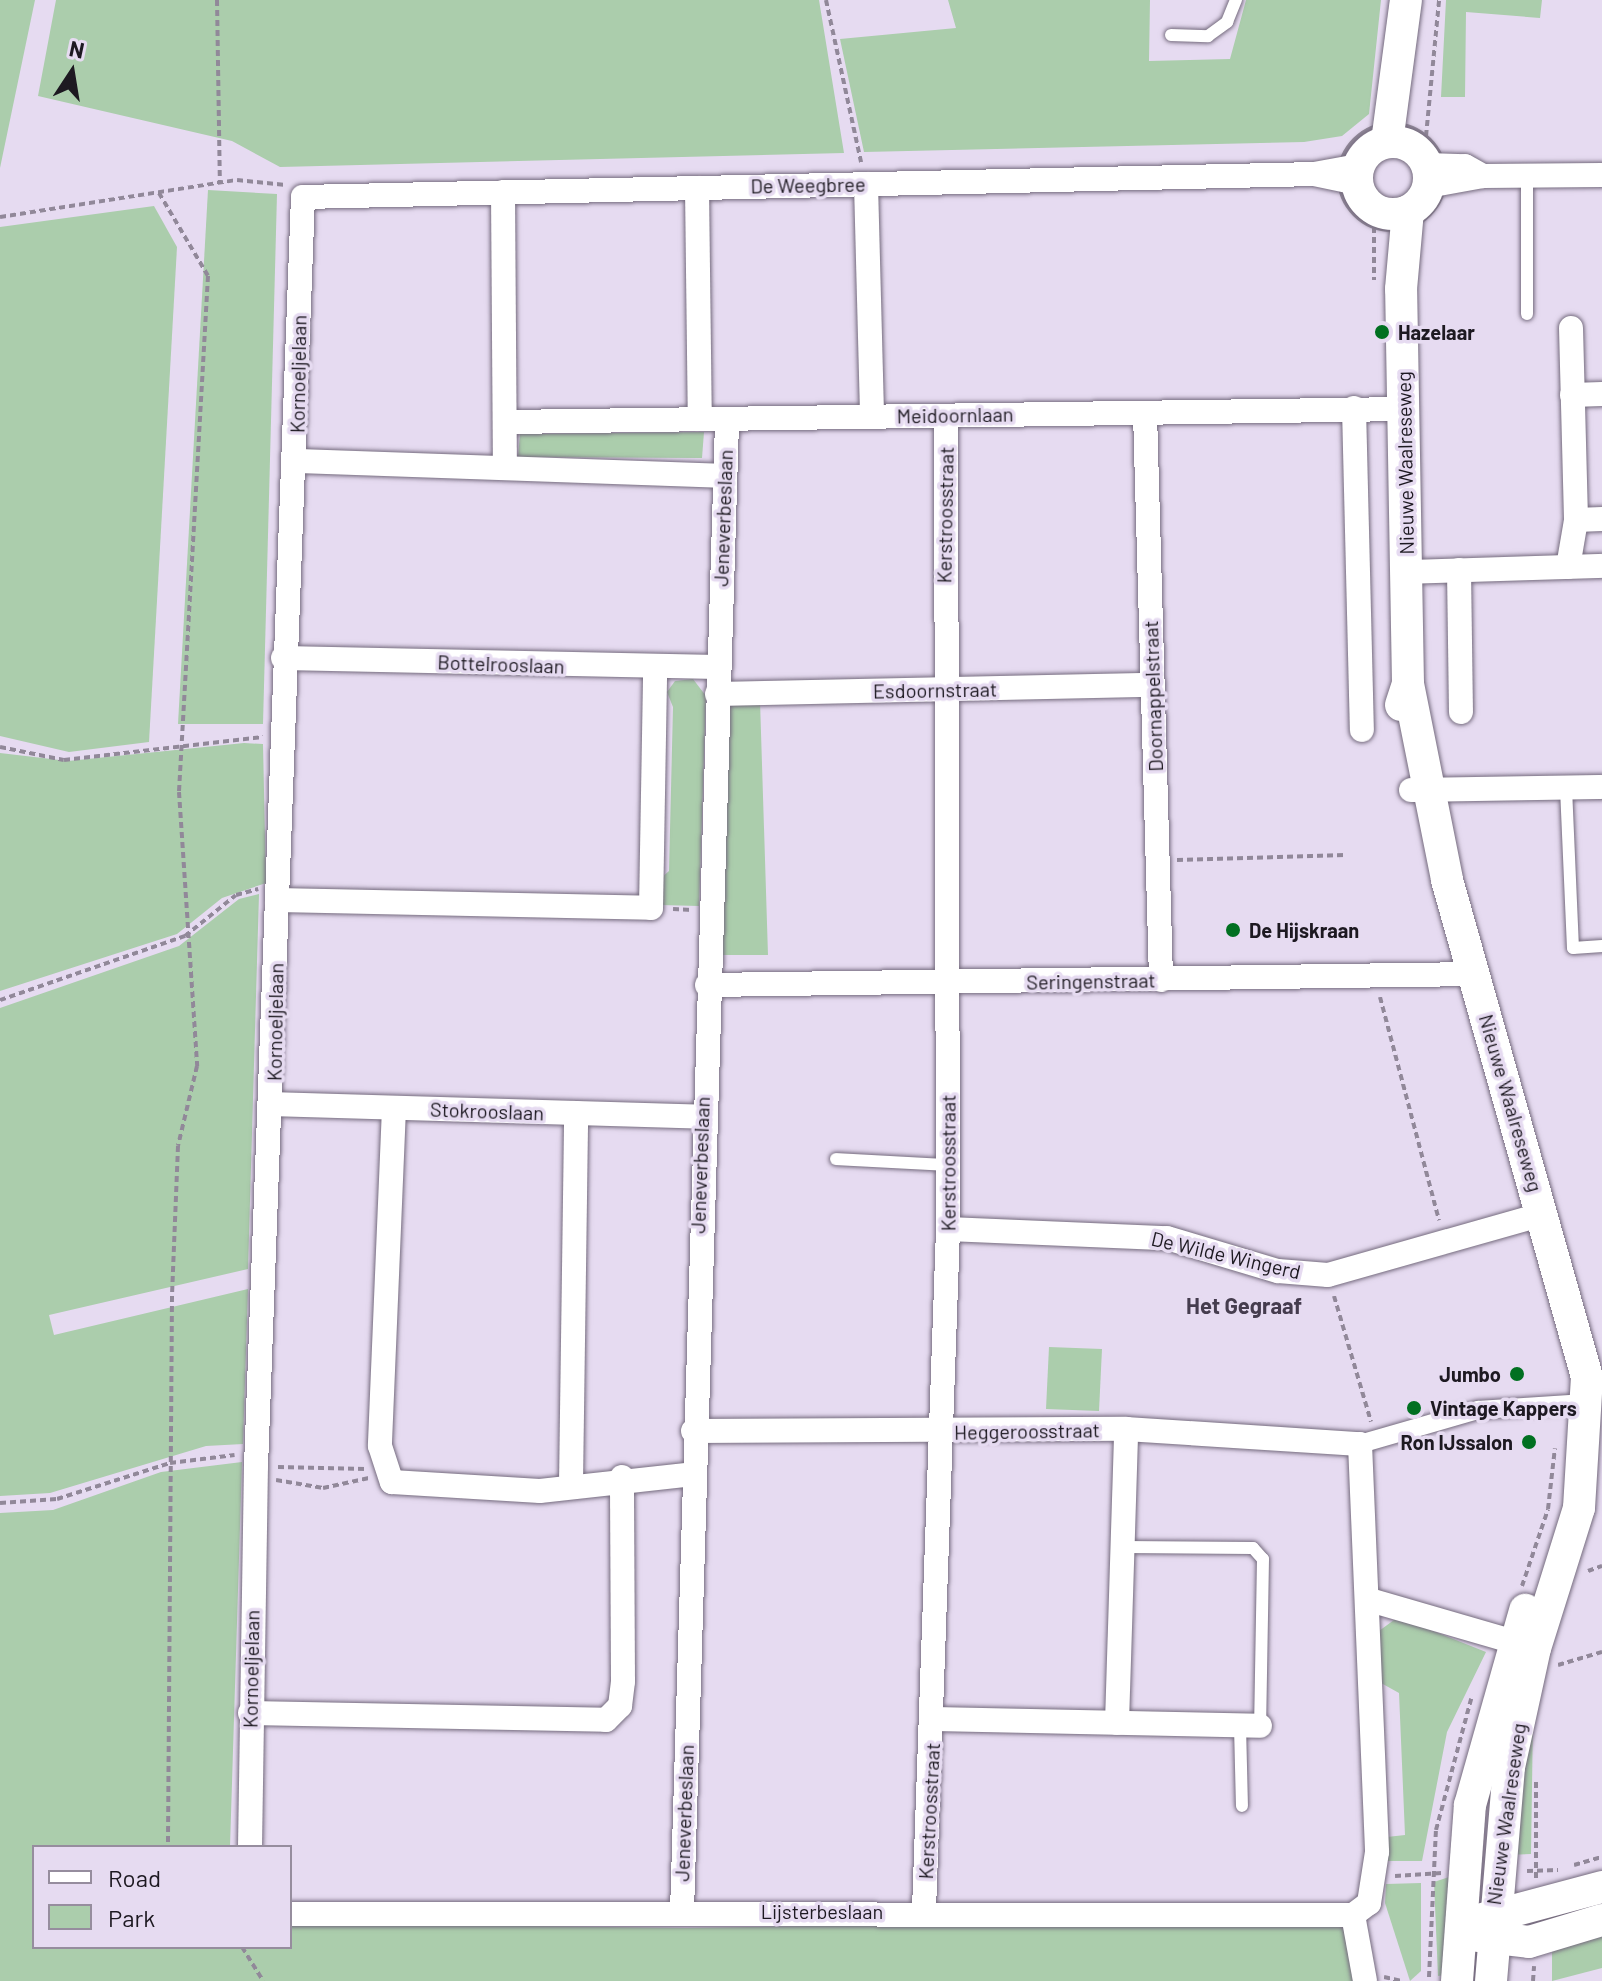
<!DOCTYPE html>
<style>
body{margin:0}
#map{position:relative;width:1602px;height:1981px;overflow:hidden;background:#e6dbf1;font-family:Barlow,sans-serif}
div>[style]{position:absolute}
.green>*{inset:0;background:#abcdac}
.path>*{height:4px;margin-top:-2px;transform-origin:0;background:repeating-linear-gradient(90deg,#918899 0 6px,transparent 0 10px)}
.path>.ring{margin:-2px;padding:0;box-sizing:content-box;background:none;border:4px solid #918899;border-radius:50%}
.roads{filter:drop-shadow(0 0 2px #756b7e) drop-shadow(0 0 2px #756b7e)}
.service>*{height:12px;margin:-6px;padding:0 6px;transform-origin:6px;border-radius:6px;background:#fff}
.pedestrian>*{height:18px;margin:-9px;padding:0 9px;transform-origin:9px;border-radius:9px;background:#fff}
.minor>*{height:24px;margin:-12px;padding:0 12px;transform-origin:12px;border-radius:12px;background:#fff}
.tertiary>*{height:32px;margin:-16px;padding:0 16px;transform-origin:16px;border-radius:16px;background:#fff}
.tertiary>.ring{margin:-16px;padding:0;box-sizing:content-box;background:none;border:32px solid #fff;border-radius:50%}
.dots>*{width:22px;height:22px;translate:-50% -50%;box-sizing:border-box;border:4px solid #e6dbf1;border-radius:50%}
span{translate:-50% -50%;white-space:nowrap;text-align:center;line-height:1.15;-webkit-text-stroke:7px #e6dbf1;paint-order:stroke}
.street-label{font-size:20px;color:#1d1921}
.poi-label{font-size:20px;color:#1d1921;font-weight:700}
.left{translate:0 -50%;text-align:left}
.right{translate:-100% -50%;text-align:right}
.neighbourhood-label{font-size:22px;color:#453c4e;font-weight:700}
.legend{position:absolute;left:32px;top:1845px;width:260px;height:104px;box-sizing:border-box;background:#e6dbf1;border:2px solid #968d9e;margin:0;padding:10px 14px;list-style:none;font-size:24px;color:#1d1921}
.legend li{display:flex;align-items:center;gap:16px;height:40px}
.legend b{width:40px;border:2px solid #968d9e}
.north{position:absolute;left:32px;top:32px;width:80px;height:80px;-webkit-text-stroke:6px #e6dbf1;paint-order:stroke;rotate:12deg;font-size:22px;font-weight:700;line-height:32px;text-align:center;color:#1d1921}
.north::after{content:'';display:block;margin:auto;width:28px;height:36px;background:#1d1921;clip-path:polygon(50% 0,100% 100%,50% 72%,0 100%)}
</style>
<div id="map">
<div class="green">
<i style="clip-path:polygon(0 0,35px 0,0 168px)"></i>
<i style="clip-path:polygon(56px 0,819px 0,844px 153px,280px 167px,232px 141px,38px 96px)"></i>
<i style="clip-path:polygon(948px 0,1211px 0,1150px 0,1149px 61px,1230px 59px,1246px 0,1381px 0,1369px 114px,1342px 136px,1304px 142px,864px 152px,840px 39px,956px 28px)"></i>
<i style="clip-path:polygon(1446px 0,1542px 0,1540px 18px,1466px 12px,1465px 97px,1441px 97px)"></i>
<i style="clip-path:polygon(208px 190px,277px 194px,263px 724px,178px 724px)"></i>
<i style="clip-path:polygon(154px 206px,177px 247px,149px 742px,69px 752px,0 736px,0 227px)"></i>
<i style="clip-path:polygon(704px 432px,702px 458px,518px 457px,520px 434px)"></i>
<i style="clip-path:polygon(693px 679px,706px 696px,699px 906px,660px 905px,660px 879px,669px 871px,673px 707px,667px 692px,675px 681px)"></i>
<i style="clip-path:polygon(726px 701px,760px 701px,768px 955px,717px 955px)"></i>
<i style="clip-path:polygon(244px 743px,263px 744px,266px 883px,222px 898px,177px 934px,0 991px,0 753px,68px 761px)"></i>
<i style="clip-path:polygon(259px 894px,248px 1269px,49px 1315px,54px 1335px,248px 1289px,243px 1444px,206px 1446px,50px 1493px,0 1496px,0 1008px,179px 946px,239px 899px)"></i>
<i style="clip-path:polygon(1049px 1347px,1102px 1349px,1099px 1411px,1046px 1409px)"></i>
<i style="clip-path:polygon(242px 1462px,230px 1847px,34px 1847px,34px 1947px,290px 1947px,290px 1923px,686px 1928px,1345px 1917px,1373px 1981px,0 1981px,0 1513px,53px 1510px,161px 1472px)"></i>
<i style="clip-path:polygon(1398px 1617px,1486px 1652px,1447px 1732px,1422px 1861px,1386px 1861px,1387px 1837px,1405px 1835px,1399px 1693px,1381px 1683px,1379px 1631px)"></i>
<i style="clip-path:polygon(1533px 1719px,1531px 1854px,1507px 1855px)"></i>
<i style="clip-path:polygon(1449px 1877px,1445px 1975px,1438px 1976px,1434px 1882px)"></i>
<i style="clip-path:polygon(1421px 1883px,1421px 1971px,1410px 1981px,1385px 1903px,1386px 1884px)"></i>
<i style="clip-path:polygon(1602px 1933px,1602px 1968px,1552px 1981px,1552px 1948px)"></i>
</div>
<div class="path">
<i style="left:217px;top:0;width:182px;rotate:89.1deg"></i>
<i style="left:826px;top:0;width:166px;rotate:77.8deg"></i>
<i class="ring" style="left:1339px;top:124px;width:102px;height:102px"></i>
<i style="left:1426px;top:136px;width:137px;rotate:-84.5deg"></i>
<i style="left:159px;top:193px;width:96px;rotate:59.4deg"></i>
<i style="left:208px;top:276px;width:517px;rotate:93.22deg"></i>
<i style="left:179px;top:792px;width:275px;rotate:86.2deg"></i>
<i style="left:197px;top:1066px;width:82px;rotate:103.4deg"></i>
<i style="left:178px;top:1146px;width:150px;rotate:92.3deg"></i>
<i style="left:172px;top:1296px;width:551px;rotate:90.42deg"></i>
<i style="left:0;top:217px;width:240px;rotate:-8.9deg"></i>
<i style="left:237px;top:180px;width:49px;rotate:5.8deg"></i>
<i style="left:1374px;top:227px;width:53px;rotate:90deg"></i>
<i style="left:0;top:747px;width:65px;rotate:11.5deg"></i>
<i style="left:64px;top:760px;width:200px;rotate:-6.6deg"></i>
<i style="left:1177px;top:860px;width:168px;rotate:-1.7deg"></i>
<i style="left:673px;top:909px;width:19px;rotate:3deg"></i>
<i style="left:1380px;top:997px;width:231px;rotate:75.2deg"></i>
<i style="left:0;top:1000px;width:196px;rotate:-19.1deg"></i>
<i style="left:185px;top:936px;width:65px;rotate:-38.8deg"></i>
<i style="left:236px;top:895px;width:23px;rotate:-15deg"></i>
<i style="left:1334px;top:1296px;width:131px;rotate:73.6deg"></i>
<i style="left:278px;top:1467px;width:88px;rotate:1.3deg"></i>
<i style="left:276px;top:1480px;width:48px;rotate:9.7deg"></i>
<i style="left:323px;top:1488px;width:47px;rotate:-12.3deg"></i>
<i style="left:0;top:1503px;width:57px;rotate:-4deg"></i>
<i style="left:57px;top:1499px;width:119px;rotate:-17.7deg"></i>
<i style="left:170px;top:1463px;width:65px;rotate:-7deg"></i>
<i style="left:1588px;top:1571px;width:15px;rotate:-20deg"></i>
<i style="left:1522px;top:1586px;width:81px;rotate:-71.3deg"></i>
<i style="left:1548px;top:1509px;width:61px;rotate:-83.5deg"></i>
<i style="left:1558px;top:1665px;width:46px;rotate:-16.5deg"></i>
<i style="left:1574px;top:1865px;width:29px;rotate:-16deg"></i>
<i style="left:1527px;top:1871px;width:31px;rotate:-2deg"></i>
<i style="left:1395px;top:1876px;width:47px;rotate:-3.7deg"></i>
<i style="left:1536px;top:1878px;width:96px;rotate:-90deg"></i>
<i style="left:242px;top:1947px;width:40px;rotate:58deg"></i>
<i style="left:1384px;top:1977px;width:18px;rotate:13deg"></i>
<i style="left:1429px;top:1977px;width:147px;rotate:-87.3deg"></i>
<i style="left:1436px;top:1830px;width:136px;rotate:-75deg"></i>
<i style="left:1533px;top:1981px;width:15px;rotate:-86deg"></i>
</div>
<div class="roads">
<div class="service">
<i style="left:1171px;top:35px;width:37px;rotate:2deg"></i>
<i style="left:1208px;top:36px;width:24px;rotate:-36deg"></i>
<i style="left:1227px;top:22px;width:24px;rotate:-68deg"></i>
<i style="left:1527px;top:176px;width:138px;rotate:90deg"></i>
<i style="left:1566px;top:788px;width:160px;rotate:87.5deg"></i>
<i style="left:1573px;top:948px;width:29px;rotate:-4deg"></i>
<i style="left:836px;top:1159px;width:112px;rotate:3.1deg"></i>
<i style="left:1124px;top:1547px;width:129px;rotate:0.4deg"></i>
<i style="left:1253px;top:1548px;width:15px;rotate:48deg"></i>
<i style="left:1263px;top:1559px;width:167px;rotate:91deg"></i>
<i style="left:1240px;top:1726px;width:80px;rotate:88.6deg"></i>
</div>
<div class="pedestrian">
<i style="left:1360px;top:1444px;width:123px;rotate:-16.1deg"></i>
<i style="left:1478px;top:1410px;width:92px;rotate:-3.7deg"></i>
</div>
<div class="minor">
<i style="left:1427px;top:165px;width:38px;rotate:2deg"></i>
<i style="left:1465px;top:166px;width:21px;rotate:29deg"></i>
<i style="left:1314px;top:174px;width:44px;rotate:11.8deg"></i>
<i style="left:866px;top:184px;width:233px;rotate:88.5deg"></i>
<i style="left:1428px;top:186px;width:56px;rotate:-10.3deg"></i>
<i style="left:1483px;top:176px;width:119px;rotate:-0.5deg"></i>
<i style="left:697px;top:188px;width:231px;rotate:89.3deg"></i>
<i style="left:503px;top:192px;width:276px;rotate:89.6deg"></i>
<i style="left:1571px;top:328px;width:192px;rotate:88.5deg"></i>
<i style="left:1572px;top:395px;width:30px;rotate:-2deg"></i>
<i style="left:1354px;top:408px;width:322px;rotate:88.6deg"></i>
<i style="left:1145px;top:413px;width:567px;rotate:88.38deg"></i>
<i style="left:507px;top:422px;width:896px;rotate:-0.83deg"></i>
<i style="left:296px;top:461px;width:427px;rotate:2deg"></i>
<i style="left:1568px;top:567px;width:48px;rotate:-80.3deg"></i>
<i style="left:1576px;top:520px;width:26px;rotate:-2deg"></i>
<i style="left:1459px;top:570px;width:142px;rotate:89.2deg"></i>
<i style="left:1407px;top:572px;width:195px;rotate:-1.8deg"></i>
<i style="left:283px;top:658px;width:435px;rotate:1.2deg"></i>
<i style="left:717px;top:694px;width:436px;rotate:-1.2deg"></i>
<i style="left:1411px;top:790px;width:191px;rotate:-0.9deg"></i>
<i style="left:277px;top:900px;width:374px;rotate:1.2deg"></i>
<i style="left:651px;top:908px;width:240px;rotate:-89deg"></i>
<i style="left:707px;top:985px;width:768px;rotate:-0.82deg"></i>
<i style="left:273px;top:1104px;width:428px;rotate:1.7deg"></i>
<i style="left:394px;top:1108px;width:338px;rotate:92.4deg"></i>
<i style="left:380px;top:1446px;width:38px;rotate:72deg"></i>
<i style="left:392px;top:1482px;width:148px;rotate:3.5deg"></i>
<i style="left:540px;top:1491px;width:154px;rotate:-6.3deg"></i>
<i style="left:948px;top:1229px;width:219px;rotate:2.4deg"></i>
<i style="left:1167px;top:1238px;width:116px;rotate:16.6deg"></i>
<i style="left:1278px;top:1271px;width:50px;rotate:4.6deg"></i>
<i style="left:1328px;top:1275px;width:223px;rotate:-15.8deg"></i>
<i style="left:693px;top:1431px;width:433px;rotate:-0.3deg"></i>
<i style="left:1126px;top:1429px;width:234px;rotate:3.7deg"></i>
<i style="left:1360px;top:1444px;width:408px;rotate:87.6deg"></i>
<i style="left:1377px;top:1852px;width:52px;rotate:98.9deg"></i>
<i style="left:1369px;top:1903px;width:20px;rotate:143deg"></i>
<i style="left:571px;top:1484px;width:371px;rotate:-89.2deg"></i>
<i style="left:1370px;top:1600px;width:169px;rotate:16.2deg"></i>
<i style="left:250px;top:1713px;width:356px;rotate:1.1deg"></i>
<i style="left:606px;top:1720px;width:20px;rotate:-45deg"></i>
<i style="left:620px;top:1706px;width:25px;rotate:-83deg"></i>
<i style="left:623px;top:1681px;width:204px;rotate:-90.3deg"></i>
<i style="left:934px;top:1719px;width:326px;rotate:1.2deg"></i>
<i style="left:1117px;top:1723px;width:294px;rotate:-88.2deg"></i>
<i style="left:250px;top:1847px;width:381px;rotate:-89.1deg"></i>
<i style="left:256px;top:1466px;width:1270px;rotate:-87.88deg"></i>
<i style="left:303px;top:197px;width:1011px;rotate:-1.3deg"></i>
<i style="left:1314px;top:174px;width:46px;rotate:-10.1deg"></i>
<i style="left:924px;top:1910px;width:681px;rotate:-87.98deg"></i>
<i style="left:948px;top:1229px;width:813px;rotate:-90.14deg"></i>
<i style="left:682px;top:1912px;width:1494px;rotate:-88.27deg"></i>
<i style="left:290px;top:1914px;width:1063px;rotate:0.05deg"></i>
<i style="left:1353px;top:1915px;width:67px;rotate:79.7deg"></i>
</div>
<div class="tertiary">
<i class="ring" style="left:1357px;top:142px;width:40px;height:40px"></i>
<i style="left:1387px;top:142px;width:143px;rotate:-82.4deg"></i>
<i style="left:1408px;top:684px;width:200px;rotate:78.7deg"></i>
<i style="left:1447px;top:880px;width:516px;rotate:74.27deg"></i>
<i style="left:1587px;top:1377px;width:131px;rotate:93.5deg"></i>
<i style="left:1579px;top:1508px;width:147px;rotate:107.4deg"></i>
<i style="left:1535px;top:1648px;width:122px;rotate:102.3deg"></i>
<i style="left:1509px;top:1767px;width:215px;rotate:94.8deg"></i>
<i style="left:1401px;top:705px;width:22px;rotate:-72deg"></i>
<i style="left:1408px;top:684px;width:395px;rotate:-91deg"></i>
<i style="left:1401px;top:289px;width:78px;rotate:-84.9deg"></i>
<i style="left:1475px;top:1921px;width:131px;rotate:-15deg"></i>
<i style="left:1471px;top:1935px;width:58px;rotate:6.9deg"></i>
<i style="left:1529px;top:1942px;width:76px;rotate:-16.8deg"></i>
<i style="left:1457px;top:1981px;width:176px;rotate:-85.8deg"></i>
<i style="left:1470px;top:1805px;width:203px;rotate:-74.2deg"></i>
</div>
</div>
<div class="dots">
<i style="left:1382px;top:332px;background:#017021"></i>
<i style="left:1233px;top:930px;background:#017021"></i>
<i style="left:1517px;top:1374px;background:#017021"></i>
<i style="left:1414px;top:1408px;background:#017021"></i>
<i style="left:1529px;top:1442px;background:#017021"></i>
</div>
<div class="street-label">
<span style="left:808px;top:185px;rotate:-1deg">De Weegbree</span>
<span style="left:298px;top:374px;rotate:-89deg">Kornoeljelaan</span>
<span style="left:955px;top:415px;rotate:-1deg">Meidoornlaan</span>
<span style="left:1405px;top:463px;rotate:-91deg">Nieuwe Waalreseweg</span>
<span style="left:945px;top:515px;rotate:-89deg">Kerstroosstraat</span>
<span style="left:723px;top:518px;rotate:-88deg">Jeneverbeslaan</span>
<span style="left:501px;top:664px;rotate:2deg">Bottelrooslaan</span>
<span style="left:935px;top:690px;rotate:-1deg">Esdoornstraat</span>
<span style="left:1153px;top:696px;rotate:-92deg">Doornappelstraat</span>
<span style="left:1091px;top:981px;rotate:-1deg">Seringenstraat</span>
<span style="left:275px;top:1022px;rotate:-89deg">Kornoeljelaan</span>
<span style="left:1511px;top:1103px;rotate:74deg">Nieuwe Waalreseweg</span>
<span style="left:487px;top:1111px;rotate:2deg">Stokrooslaan</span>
<span style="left:948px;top:1163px;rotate:-90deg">Kerstroosstraat</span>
<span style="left:700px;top:1165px;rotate:-88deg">Jeneverbeslaan</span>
<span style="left:1226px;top:1255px;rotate:13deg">De Wilde Wingerd</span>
<span style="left:1027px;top:1431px;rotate:-1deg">Heggeroosstraat</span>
<span style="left:251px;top:1669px;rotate:-89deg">Kornoeljelaan</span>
<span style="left:929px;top:1811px;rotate:-87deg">Kerstroosstraat</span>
<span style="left:684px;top:1813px;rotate:-88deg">Jeneverbeslaan</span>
<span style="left:1506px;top:1814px;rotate:-82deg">Nieuwe Waalreseweg</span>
<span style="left:822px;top:1911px">Lijsterbeslaan</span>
</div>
<div class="poi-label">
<span class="left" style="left:1398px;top:332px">Hazelaar</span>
<span class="left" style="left:1249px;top:930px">De Hijskraan</span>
<span class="right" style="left:1501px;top:1374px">Jumbo</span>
<span class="left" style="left:1430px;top:1408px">Vintage Kappers</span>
<span class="right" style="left:1513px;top:1442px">Ron IJssalon</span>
</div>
<div class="neighbourhood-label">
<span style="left:1244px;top:1306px">Het Gegraaf</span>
</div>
<ul class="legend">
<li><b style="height:10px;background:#fff"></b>Road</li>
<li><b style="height:22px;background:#abcdac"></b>Park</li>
</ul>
<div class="north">N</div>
</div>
